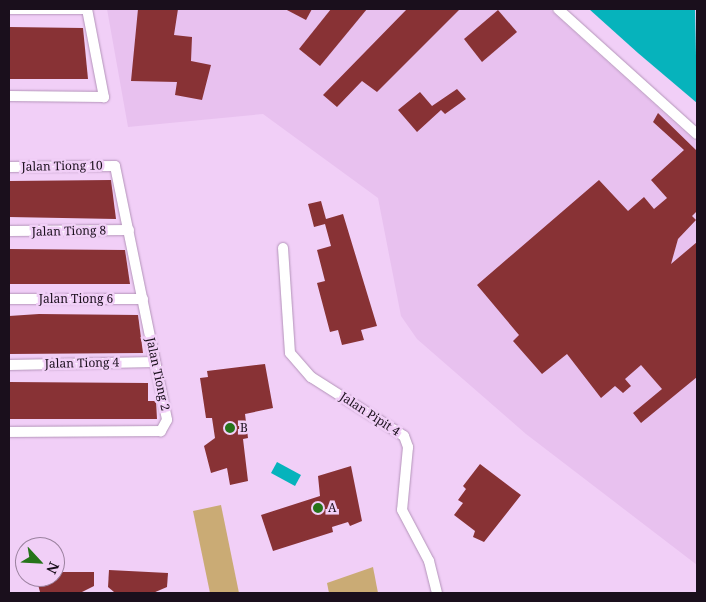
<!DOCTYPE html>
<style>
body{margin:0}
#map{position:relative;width:706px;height:602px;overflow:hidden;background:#f1cff7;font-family:"Noto Serif",serif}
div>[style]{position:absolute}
.built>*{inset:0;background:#e8c1ef}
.green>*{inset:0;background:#caab75}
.water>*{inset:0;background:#06b3bc}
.building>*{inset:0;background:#883235}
.roads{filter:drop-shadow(0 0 1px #b393b9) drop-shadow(0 0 1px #b393b9)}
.street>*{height:10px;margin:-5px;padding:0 5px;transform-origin:5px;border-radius:5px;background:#fff}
.dots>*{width:14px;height:14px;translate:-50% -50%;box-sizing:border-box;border:2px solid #f1cff7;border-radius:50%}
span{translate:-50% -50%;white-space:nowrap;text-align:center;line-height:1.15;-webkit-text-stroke:5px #f1cff7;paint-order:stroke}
.street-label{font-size:12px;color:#1a0f1c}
.poi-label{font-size:12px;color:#1a0f1c}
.left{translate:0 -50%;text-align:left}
.frame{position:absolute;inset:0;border:10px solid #1a0f1c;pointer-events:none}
.north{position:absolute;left:15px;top:537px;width:50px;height:50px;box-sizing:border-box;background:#f1cff7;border:1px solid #9b829f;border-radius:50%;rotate:115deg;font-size:14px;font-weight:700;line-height:20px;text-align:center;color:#1a0f1c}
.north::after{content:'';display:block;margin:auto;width:18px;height:22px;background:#26741a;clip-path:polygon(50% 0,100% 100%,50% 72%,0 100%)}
</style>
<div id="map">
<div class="built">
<i style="clip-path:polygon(107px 9px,549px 9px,697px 143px,697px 565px,526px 434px,417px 339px,401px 316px,378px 198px,263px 114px,128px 127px)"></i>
</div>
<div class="green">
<i style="clip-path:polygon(221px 505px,239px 593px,210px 593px,193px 511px)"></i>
<i style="clip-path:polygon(373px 567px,378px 593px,329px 593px,327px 583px)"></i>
</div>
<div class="water">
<i style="clip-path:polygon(589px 9px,695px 9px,697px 103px,638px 53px)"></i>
<i style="clip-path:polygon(277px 462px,301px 475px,295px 486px,271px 473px)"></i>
</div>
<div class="building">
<i style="clip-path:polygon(138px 9px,178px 9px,174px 35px,192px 37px,191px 61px,211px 65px,202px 100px,175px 95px,177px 82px,131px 81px)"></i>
<i style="clip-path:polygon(285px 9px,312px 9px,306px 20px)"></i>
<i style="clip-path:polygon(331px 9px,367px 9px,320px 66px,299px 49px)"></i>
<i style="clip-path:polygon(407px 9px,460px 9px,377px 92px,362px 81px,337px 107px,323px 95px)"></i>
<i style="clip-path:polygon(498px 10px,517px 32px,482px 62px,464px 39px)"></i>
<i style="clip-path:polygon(9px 27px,83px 28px,88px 79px,9px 79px)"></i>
<i style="clip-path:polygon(457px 89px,466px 99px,445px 114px,441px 110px,417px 132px,398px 110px,420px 92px,432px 106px)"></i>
<i style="clip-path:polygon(658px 113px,697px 151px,697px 211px,692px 216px,696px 220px,678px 239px,671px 264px,697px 242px,697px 377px,641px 423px,633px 413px,662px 389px,641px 365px,625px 379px,631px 386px,623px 393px,615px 386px,601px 398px,567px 354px,542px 374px,513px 341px,519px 335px,477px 285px,599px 180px,628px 211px,644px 197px,654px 209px,667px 198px,651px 180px,684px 150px,653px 122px)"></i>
<i style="clip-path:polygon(9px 181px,111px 180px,116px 219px,9px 217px)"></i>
<i style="clip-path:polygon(321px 201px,326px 219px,343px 214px,377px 326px,361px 330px,364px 340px,342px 345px,338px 330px,330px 332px,317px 283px,325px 281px,317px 250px,331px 246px,325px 224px,314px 227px,308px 204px)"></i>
<i style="clip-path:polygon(9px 249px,125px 250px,130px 284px,9px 284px)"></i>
<i style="clip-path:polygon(39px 314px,138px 315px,143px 353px,9px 354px,9px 316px)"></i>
<i style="clip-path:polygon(265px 364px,273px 408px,245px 414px,248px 438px,243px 439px,248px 481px,230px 485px,227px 468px,211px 473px,204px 446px,215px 438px,212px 418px,206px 418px,200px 378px,208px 377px,207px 371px)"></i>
<i style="clip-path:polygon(9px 382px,148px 383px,148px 401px,156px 401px,157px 419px,9px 419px)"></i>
<i style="clip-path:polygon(480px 464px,521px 495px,484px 542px,473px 537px,475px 531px,454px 515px,463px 503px,458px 500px,466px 489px,463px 486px)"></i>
<i style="clip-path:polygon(351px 466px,362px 521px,350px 526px,348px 522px,332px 527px,333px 532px,273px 551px,261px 515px,320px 496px,318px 476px)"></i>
<i style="clip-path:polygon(109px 570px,168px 573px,167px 587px,153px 593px,114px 592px,108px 587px)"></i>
<i style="clip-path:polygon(55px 572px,94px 572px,94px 586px,80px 593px,40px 592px,36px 577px,55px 577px)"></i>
</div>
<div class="roads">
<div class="street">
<i style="left:9px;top:9px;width:78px"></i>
<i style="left:87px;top:9px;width:90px;rotate:79.1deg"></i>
<i style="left:104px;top:97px;width:95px;rotate:-179.4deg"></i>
<i style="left:558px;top:9px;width:187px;rotate:42deg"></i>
<i style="left:9px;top:167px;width:106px;rotate:-0.5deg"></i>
<i style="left:115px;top:166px;width:259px;rotate:78.4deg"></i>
<i style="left:167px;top:420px;width:13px;rotate:119deg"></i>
<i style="left:161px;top:431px;width:152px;rotate:179.6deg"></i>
<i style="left:9px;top:231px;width:120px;rotate:-0.5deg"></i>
<i style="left:283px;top:248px;width:105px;rotate:86.2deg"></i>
<i style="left:290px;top:353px;width:32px;rotate:49deg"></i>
<i style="left:311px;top:377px;width:110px;rotate:32.4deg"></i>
<i style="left:404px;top:436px;width:12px;rotate:70deg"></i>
<i style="left:408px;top:447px;width:63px;rotate:95.4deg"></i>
<i style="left:402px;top:510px;width:58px;rotate:62.1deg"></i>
<i style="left:429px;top:561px;width:33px;rotate:76deg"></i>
<i style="left:9px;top:299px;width:134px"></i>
<i style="left:9px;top:365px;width:146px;rotate:-1.2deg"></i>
</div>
</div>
<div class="dots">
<i style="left:230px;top:428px;background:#26741a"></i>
<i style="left:318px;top:508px;background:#26741a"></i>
</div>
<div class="street-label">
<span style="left:62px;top:166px;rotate:-1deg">Jalan Tiong 10</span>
<span style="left:69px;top:231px;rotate:-1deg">Jalan Tiong 8</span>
<span style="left:76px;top:299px">Jalan Tiong 6</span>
<span style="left:82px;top:363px;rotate:-1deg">Jalan Tiong 4</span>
<span style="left:158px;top:374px;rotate:78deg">Jalan Tiong 2</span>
<span style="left:370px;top:414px;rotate:33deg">Jalan Pipit 4</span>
</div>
<div class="poi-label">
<span class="left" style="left:240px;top:428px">B</span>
<span class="left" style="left:328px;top:508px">A</span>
</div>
<div class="frame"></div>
<div class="north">N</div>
</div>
